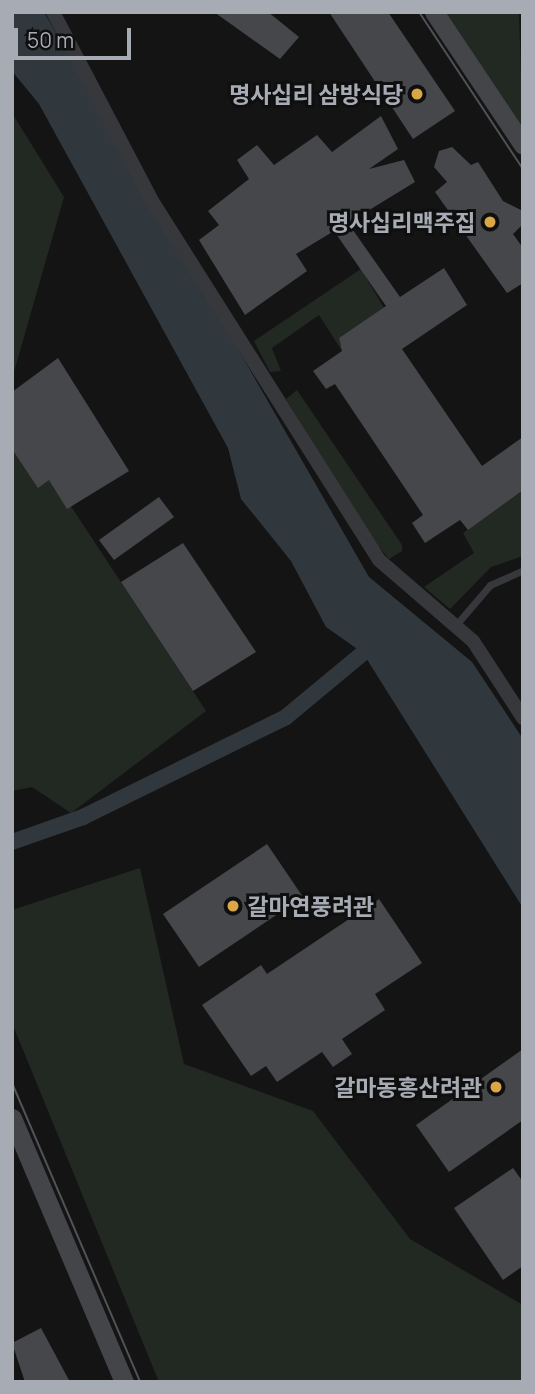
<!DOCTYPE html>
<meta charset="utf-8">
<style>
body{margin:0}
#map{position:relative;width:535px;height:1394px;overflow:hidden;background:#141415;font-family:Manrope,"Noto Sans KR",sans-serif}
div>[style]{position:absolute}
.green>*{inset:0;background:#222923}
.water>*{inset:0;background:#30383e}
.canal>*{height:16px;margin:-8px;padding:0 8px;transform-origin:8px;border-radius:8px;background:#30383e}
.building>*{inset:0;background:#46474a}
.lane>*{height:7px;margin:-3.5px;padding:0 3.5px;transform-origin:3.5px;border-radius:3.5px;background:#37383b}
.street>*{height:14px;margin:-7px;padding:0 7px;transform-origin:7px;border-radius:7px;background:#37383b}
.secondary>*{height:19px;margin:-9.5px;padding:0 9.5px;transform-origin:9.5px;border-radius:9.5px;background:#434549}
.tram>*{height:2px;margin:-1px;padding:0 1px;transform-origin:1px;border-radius:1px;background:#505256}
.dots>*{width:19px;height:19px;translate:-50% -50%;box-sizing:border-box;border:4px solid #0f0f10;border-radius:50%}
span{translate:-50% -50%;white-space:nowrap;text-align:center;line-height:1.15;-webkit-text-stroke:6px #0f0f10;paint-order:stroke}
.poi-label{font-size:23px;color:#a7abb4;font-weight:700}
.right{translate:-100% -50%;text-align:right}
.left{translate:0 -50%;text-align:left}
.frame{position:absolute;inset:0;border:14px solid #a7abb4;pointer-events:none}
.scale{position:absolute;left:14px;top:28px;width:117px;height:32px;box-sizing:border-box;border:4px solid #a7abb4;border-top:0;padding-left:9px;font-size:21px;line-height:24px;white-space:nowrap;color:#a7abb4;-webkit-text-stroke:5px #0f0f10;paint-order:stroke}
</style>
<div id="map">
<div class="green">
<i style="clip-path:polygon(434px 12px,519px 12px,523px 145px)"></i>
<i style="clip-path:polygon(12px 113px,64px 197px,12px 379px)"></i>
<i style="clip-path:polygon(361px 269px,384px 308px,339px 338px,342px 351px,319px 315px,272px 348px,281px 371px,270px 372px,254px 341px)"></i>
<i style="clip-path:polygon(297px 390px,402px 545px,402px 551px,389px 559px,368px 533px,286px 399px)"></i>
<i style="clip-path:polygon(12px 417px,206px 711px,71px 813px,32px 787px,12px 791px)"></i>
<i style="clip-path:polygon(523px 490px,523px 556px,491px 567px,450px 609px,424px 587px,474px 553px,463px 533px)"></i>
<i style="clip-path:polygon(140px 868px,184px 1064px,313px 1111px,410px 1239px,523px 1305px,523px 1382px,159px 1382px,12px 1023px,12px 910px)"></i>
</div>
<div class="water">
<i style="clip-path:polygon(12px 12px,44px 12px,369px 577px,472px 662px,523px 739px,523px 908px,363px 653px,326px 627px,291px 561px,241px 499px,228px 448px,39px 104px,12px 71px)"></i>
</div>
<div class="canal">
<i style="left:12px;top:842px;width:75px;rotate:-19.4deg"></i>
<i style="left:83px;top:817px;width:226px;rotate:-26.2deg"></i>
<i style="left:286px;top:717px;width:100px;rotate:-39.7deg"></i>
</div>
<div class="building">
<i style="clip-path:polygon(214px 12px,268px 12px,299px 37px,280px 59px)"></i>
<i style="clip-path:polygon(329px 12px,388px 12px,455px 111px,413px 139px)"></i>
<i style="clip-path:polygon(381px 116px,398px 149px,369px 169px,404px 160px,415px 182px,348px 223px,400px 297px,444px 268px,467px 305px,402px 349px,482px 466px,523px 437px,523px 490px,468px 530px,460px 520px,425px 543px,412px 523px,423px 515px,335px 384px,326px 389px,313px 371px,342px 351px,339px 338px,386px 306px,334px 231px,296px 254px,307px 271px,245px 315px,199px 240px,219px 225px,208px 211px,249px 179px,237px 160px,257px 145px,274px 165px,317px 135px,332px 152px)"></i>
<i style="clip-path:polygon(452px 147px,471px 165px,478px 162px,503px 201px,521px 210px,523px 224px,513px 234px,523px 248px,523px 283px,507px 293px,435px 192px,447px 182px,434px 167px,439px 151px)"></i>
<i style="clip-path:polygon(58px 358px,129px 471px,67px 509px,49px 480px,38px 488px,12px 449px,12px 392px)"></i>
<i style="clip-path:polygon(159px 497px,174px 517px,114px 560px,99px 540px)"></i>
<i style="clip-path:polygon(183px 543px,256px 652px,193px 691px,121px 582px)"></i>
<i style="clip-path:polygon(267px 844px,303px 897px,199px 967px,163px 914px)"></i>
<i style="clip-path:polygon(379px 899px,422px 963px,375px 994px,385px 1010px,342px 1039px,352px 1054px,333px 1067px,322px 1052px,277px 1082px,266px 1066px,251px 1076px,202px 1005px,261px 965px,267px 974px)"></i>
<i style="clip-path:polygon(523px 1049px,523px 1120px,449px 1172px,416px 1125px)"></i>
<i style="clip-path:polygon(513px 1168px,523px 1182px,523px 1266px,503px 1280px,454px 1208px)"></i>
<i style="clip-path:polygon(41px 1328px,70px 1382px,25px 1382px,12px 1343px)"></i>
</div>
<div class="lane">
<i style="left:455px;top:626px;width:54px;rotate:-49.5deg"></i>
<i style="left:490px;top:585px;width:36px;rotate:-24deg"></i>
</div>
<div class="street">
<i style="left:53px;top:12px;width:217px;rotate:62.3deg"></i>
<i style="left:154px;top:204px;width:421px;rotate:57.7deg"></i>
<i style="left:379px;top:560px;width:124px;rotate:40.8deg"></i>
<i style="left:473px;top:641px;width:92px;rotate:57deg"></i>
</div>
<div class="secondary">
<i style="left:434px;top:12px;width:160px;rotate:56.2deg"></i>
<i style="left:12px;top:1118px;width:287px;rotate:67deg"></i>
</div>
<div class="tram">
<i style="left:419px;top:12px;width:188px;rotate:56.5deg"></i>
<i style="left:12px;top:1083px;width:325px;rotate:66.8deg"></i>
</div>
<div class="dots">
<i style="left:417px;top:94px;background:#dba646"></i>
<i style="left:490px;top:222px;background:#dba646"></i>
<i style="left:233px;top:906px;background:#dba646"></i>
<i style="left:496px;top:1087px;background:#dba646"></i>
</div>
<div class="poi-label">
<span class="right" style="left:403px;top:94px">명사십리 삼방식당</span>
<span class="right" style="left:476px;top:222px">명사십리맥주집</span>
<span class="left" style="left:247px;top:906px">갈마연풍려관</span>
<span class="right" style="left:482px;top:1087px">갈마동홍산려관</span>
</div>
<div class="frame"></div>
<div class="scale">50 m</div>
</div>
